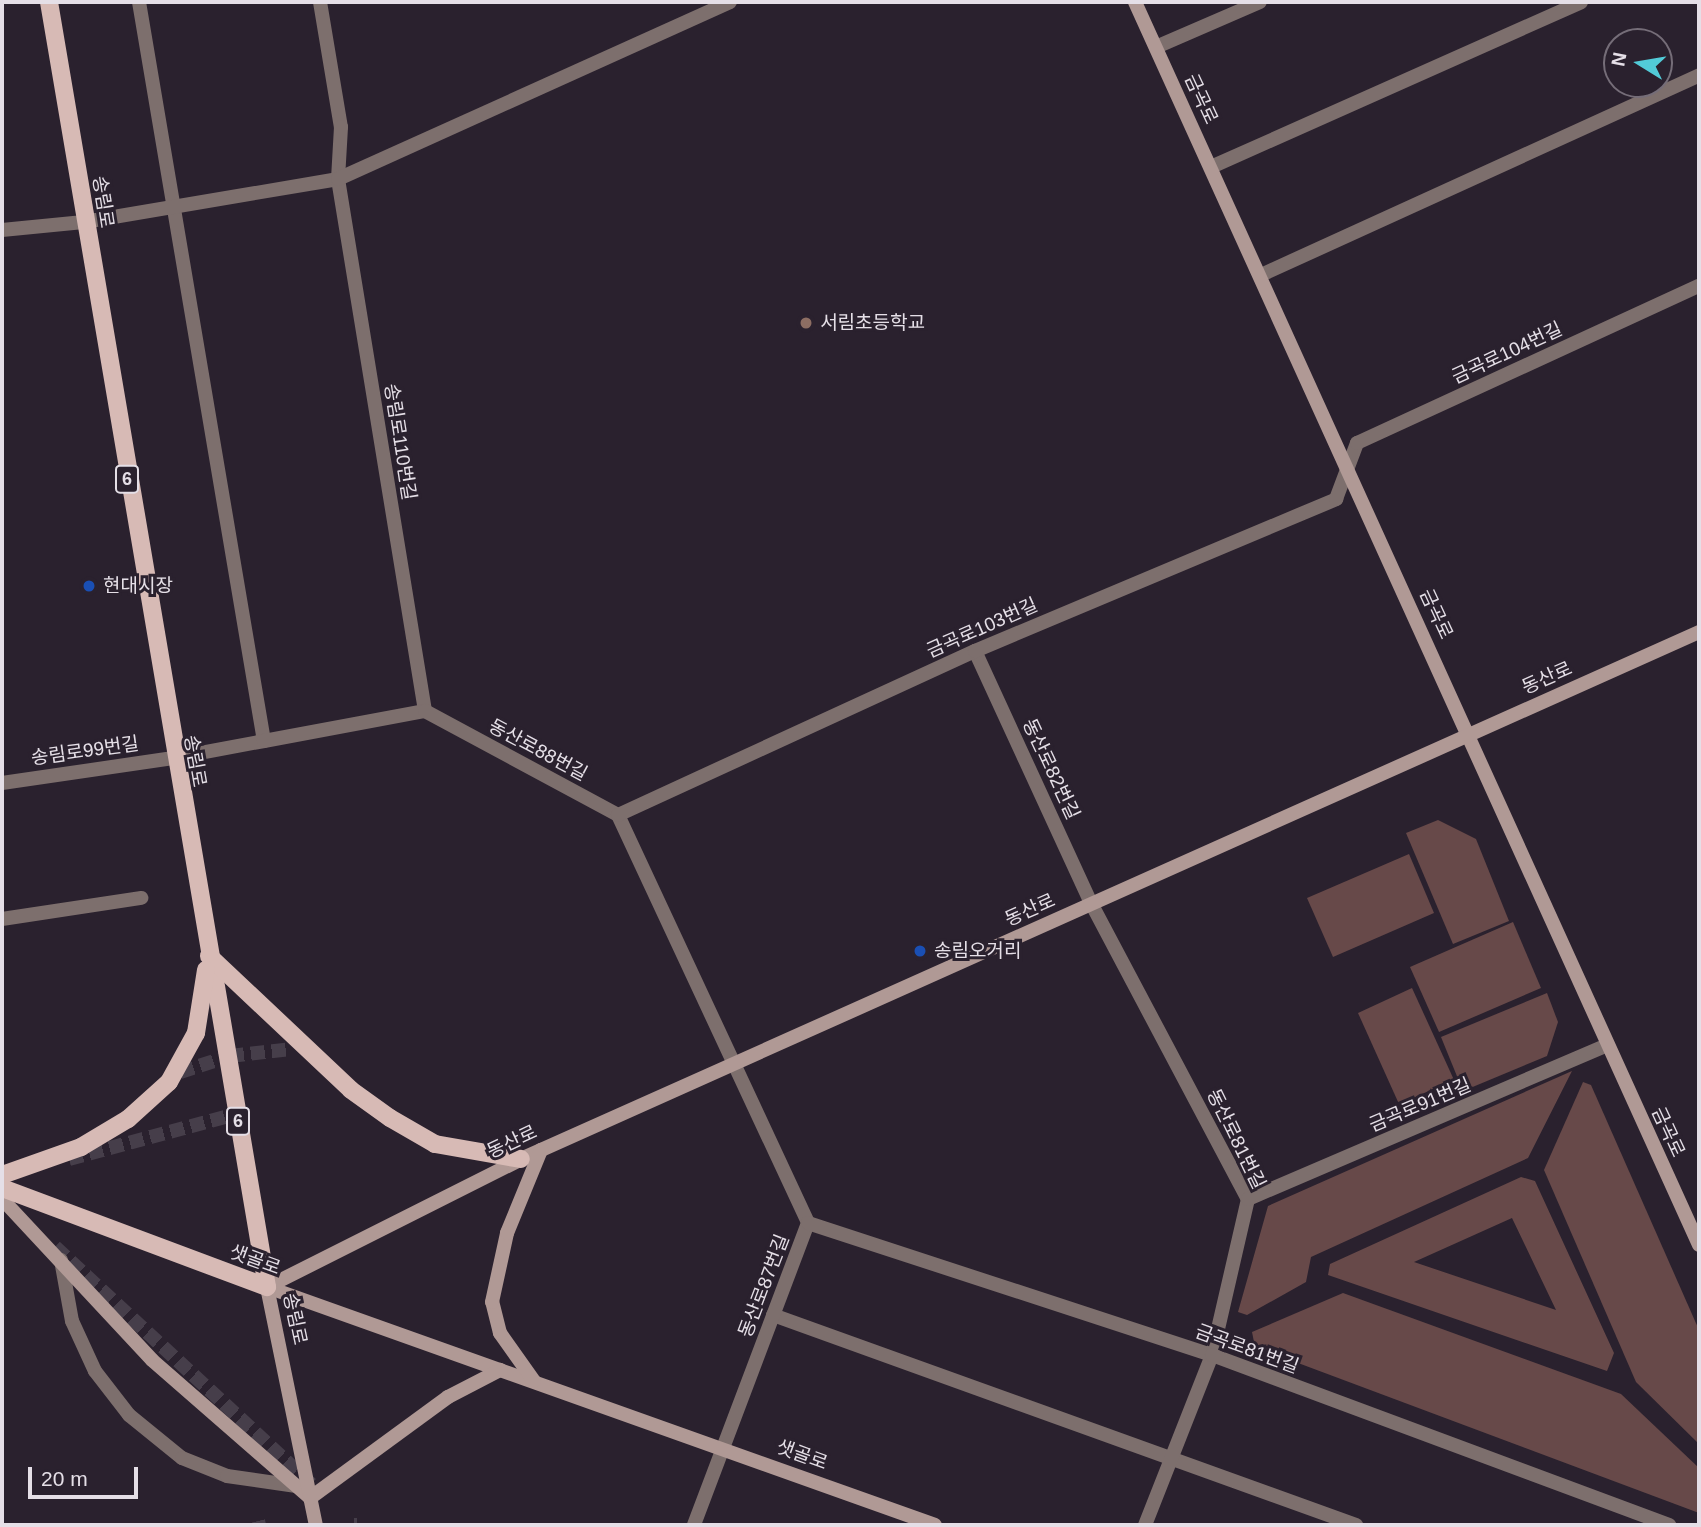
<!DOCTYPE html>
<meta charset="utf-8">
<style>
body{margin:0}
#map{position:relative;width:1701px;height:1527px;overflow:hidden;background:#2a212e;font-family:Helvetica,"Noto Sans KR",sans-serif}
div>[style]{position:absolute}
.building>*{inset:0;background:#674949}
.street-tunnel>*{height:14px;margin-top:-7px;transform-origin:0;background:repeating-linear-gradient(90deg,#463e4a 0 14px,transparent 0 21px)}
.lane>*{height:14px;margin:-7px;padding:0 7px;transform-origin:7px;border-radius:7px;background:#7d6f6d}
.street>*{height:14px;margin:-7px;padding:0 7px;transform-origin:7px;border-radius:7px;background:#7d6f6d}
.secondary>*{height:14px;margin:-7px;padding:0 7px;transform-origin:7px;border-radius:7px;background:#b09995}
.primary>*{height:18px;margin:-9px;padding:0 9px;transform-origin:9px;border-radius:9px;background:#d7bab5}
.dots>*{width:19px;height:19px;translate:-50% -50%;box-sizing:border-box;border:4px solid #2a212e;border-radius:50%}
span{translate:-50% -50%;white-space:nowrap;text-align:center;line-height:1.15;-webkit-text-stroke:6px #2a212e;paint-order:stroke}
.shield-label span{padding:2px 5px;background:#2a212e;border:2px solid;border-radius:5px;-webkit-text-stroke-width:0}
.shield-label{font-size:18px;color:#e5dfe7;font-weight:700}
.street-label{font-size:19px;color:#e5dfe7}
.poi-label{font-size:19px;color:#e5dfe7}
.left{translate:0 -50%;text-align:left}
.frame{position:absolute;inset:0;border:4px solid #e5dfe7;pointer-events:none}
.north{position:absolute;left:1603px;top:28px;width:70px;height:70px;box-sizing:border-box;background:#2a212e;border:2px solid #756d78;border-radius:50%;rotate:281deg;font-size:19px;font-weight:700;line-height:28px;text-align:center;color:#e5dfe7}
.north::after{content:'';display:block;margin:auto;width:24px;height:32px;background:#52cbd8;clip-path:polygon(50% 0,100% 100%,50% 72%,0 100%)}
.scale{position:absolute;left:28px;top:1467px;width:110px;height:32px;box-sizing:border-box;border:4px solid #e5dfe7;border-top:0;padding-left:9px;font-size:21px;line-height:24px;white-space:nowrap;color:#e5dfe7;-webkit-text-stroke:5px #2a212e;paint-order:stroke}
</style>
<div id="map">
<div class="building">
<i style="clip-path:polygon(1438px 820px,1476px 839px,1509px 921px,1453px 944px,1406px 833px)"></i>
<i style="clip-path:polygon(1409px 854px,1434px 913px,1333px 957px,1307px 898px)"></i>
<i style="clip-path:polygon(1513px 922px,1541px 988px,1439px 1032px,1410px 967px)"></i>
<i style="clip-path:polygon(1412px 988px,1454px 1080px,1399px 1104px,1358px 1013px)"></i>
<i style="clip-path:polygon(1547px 993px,1558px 1022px,1547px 1056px,1463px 1091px,1441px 1037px)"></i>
<i style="clip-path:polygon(1572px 1071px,1528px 1158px,1311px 1257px,1306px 1282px,1247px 1315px,1238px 1312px,1268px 1206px)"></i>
<i style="clip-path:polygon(1583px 1082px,1591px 1085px,1699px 1330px,1699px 1444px,1636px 1382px,1544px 1170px)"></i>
<i style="clip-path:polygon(evenodd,1521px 1177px,1535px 1181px,1614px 1353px,1607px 1371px,1328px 1275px,1330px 1264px,1521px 1177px,1512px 1218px,1556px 1310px,1414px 1262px,1512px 1218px)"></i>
<i style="clip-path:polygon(1343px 1293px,1621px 1394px,1699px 1468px,1699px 1513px,1255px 1347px,1252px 1332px)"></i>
</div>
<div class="street-tunnel">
<i style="left:180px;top:1072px;width:52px;rotate:-17.7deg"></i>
<i style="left:230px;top:1056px;width:61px;rotate:-6.5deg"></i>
<i style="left:69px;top:1159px;width:177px;rotate:-15.1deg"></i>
<i style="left:55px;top:1247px;width:349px;rotate:42.8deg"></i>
<i style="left:258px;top:1521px;width:4px;rotate:76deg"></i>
<i style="left:354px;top:1525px;width:3px"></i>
</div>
<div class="lane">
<i style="left:139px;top:2px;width:749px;rotate:80.4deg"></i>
<i style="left:264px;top:741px;width:93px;rotate:169.4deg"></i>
<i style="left:84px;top:222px;width:258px;rotate:-9.6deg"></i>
<i style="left:61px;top:1260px;width:62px;rotate:79.8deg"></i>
<i style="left:72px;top:1321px;width:55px;rotate:65.3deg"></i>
<i style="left:95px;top:1371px;width:56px;rotate:52.3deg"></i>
<i style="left:129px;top:1415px;width:68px;rotate:39.1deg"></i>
<i style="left:182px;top:1458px;width:48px;rotate:21.8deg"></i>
<i style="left:227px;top:1476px;width:70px;rotate:8.2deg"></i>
<i style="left:773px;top:1315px;width:620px;rotate:19.81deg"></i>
</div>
<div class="street">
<i style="left:320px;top:2px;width:127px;rotate:80.5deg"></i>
<i style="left:341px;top:127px;width:52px;rotate:93.3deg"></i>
<i style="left:338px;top:179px;width:539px;rotate:80.71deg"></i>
<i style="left:1156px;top:47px;width:113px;rotate:-23.4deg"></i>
<i style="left:1211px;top:167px;width:405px;rotate:-24deg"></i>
<i style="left:338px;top:179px;width:430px;rotate:-24.3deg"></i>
<i style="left:2px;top:230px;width:82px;rotate:-5.6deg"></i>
<i style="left:1261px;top:275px;width:482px;rotate:-24.5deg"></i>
<i style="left:975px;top:651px;width:277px;rotate:65.3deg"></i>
<i style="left:1091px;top:903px;width:335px;rotate:62.1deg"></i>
<i style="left:1248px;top:1199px;width:160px;rotate:103deg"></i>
<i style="left:1212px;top:1355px;width:183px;rotate:111.5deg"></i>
<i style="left:264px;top:741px;width:164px;rotate:-10.6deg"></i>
<i style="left:425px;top:711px;width:219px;rotate:28.3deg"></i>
<i style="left:618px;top:815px;width:450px;rotate:65deg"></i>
<i style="left:808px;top:1223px;width:323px;rotate:110.7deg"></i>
<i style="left:2px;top:783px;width:173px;rotate:-8.3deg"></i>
<i style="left:618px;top:815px;width:393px;rotate:-24.7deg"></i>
<i style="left:975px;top:651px;width:392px;rotate:-22.8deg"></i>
<i style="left:1336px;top:499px;width:60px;rotate:-69.4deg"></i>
<i style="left:1357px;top:443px;width:376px;rotate:-24.7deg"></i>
<i style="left:2px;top:919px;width:141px;rotate:-8.6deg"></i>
<i style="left:1248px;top:1199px;width:391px;rotate:-23.2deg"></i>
<i style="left:808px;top:1223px;width:425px;rotate:18.1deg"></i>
<i style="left:1212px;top:1355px;width:488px;rotate:20.4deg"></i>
</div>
<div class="secondary">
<i style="left:1135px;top:2px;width:1365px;rotate:65.59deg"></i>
<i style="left:2px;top:1199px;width:220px;rotate:47deg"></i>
<i style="left:152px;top:1360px;width:210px;rotate:41.1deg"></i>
<i style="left:267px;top:1287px;width:284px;rotate:-26.7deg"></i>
<i style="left:521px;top:1159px;width:1291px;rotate:-24.1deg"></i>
<i style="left:267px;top:1287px;width:709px;rotate:19.61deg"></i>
<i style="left:267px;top:1287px;width:243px;rotate:78.4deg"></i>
<i style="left:534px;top:1381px;width:59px;rotate:-125.3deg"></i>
<i style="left:500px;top:1333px;width:32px;rotate:-104deg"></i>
<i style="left:492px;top:1302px;width:71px;rotate:-77.7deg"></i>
<i style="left:507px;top:1233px;width:90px;rotate:-67.7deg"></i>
<i style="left:310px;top:1498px;width:171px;rotate:-36.2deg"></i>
<i style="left:448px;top:1397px;width:59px;rotate:-27.4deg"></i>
</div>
<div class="primary">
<i style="left:49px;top:2px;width:1303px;rotate:80.37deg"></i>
<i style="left:209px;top:956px;width:195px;rotate:43.3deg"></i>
<i style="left:351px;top:1090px;width:48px;rotate:35.7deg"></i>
<i style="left:390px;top:1118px;width:52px;rotate:30deg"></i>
<i style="left:435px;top:1144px;width:87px;rotate:9.9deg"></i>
<i style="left:2px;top:1175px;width:84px;rotate:-19.5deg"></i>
<i style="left:81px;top:1147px;width:55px;rotate:-30.8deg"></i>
<i style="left:128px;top:1119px;width:55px;rotate:-42.1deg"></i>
<i style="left:169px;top:1082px;width:56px;rotate:-61.1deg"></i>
<i style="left:196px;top:1033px;width:64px;rotate:-81deg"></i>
<i style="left:2px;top:1188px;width:283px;rotate:20.5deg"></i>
</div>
<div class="dots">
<i style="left:806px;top:323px;background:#8d6e63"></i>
<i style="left:89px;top:586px;background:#1a4fb4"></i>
<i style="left:920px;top:951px;background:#1a4fb4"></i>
</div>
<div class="shield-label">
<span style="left:127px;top:479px">6</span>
<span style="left:238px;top:1121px">6</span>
</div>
<div class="street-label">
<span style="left:1201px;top:99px;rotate:65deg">금곡로</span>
<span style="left:103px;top:202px;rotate:81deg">송림로</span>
<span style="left:1507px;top:353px;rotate:-25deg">금곡로104번길</span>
<span style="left:400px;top:442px;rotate:81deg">송림로110번길</span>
<span style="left:1436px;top:614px;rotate:65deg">금곡로</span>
<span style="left:982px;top:628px;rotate:-24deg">금곡로103번길</span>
<span style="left:1547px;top:678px;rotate:-24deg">동산로</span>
<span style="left:538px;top:750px;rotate:28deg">동산로88번길</span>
<span style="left:85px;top:751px;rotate:-8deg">송림로99번길</span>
<span style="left:195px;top:761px;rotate:80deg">송림로</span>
<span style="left:1051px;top:769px;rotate:65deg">동산로82번길</span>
<span style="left:1030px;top:910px;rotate:-24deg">동산로</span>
<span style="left:1420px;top:1105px;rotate:-23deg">금곡로91번길</span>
<span style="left:1668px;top:1132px;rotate:65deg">금곡로</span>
<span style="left:1236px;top:1139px;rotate:64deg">동산로81번길</span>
<span style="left:512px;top:1142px;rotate:-25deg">동산로</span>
<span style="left:255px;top:1260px;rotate:20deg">샛골로</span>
<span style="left:764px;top:1286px;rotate:-69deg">동산로87번길</span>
<span style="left:295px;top:1319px;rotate:78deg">송림로</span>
<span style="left:1247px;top:1349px;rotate:20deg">금곡로81번길</span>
<span style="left:802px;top:1455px;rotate:20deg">샛골로</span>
</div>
<div class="poi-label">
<span class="left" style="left:820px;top:323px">서림초등학교</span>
<span class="left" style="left:103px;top:586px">현대시장</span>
<span class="left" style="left:934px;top:951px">송림오거리</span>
</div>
<div class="frame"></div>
<div class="north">N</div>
<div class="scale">20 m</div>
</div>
